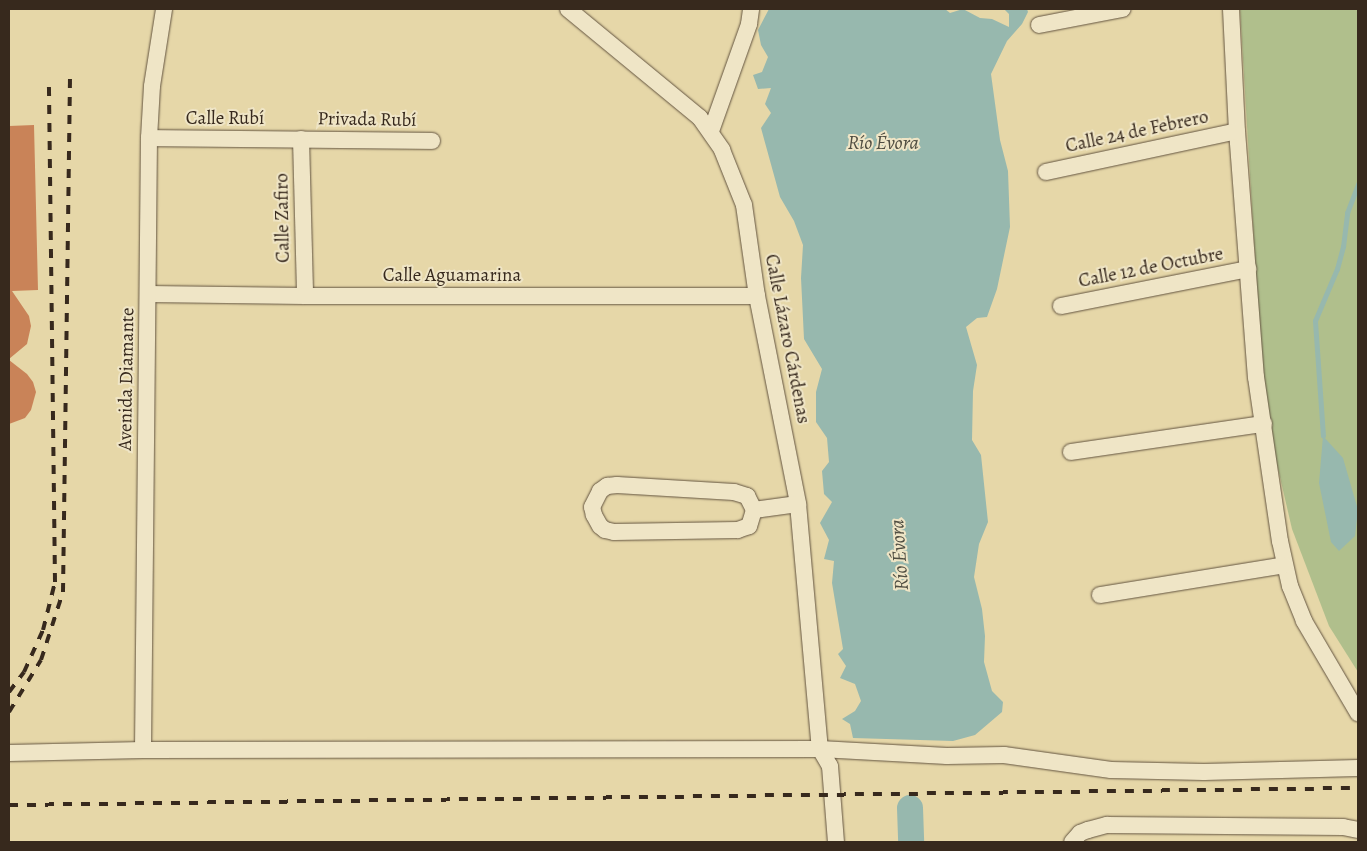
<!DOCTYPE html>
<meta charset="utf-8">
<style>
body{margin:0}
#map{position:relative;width:1367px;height:851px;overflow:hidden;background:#e6d7a8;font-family:Alegreya,serif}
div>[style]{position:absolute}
.green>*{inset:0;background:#b0bf8c}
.water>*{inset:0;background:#97b8ae}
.stream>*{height:4.5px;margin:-2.25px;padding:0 2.25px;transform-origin:2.25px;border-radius:2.25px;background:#97b8ae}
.river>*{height:26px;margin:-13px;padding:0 13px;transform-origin:13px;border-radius:13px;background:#97b8ae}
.building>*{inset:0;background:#c98358}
.roads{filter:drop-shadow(0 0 1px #635440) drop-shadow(0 0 1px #635440)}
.minor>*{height:16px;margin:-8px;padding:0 8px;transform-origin:8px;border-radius:8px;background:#efe5c6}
.rail>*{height:4px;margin-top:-2px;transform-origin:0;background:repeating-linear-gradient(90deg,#37291d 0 9px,transparent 0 18px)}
span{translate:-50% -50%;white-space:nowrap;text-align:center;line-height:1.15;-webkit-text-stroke:4px #efe5c6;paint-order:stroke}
.street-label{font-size:19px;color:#37291d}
.water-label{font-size:20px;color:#4f4d41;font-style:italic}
.frame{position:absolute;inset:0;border:10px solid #37291d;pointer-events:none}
</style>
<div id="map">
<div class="green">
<i style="clip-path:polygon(1240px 9px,1358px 9px,1358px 672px,1329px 626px,1292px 529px,1264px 408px)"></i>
</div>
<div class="water">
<i style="clip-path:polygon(769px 9px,945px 9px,950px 13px,963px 9px,980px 18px,992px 19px,1009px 27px,1009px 14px,1004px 9px,1027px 9px,1028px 12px,1022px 24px,1007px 41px,991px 74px,1000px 140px,1008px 171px,1010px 227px,997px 289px,987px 317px,977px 318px,966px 327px,977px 365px,973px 391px,972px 440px,981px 455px,988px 522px,979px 544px,974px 577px,982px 609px,985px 636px,984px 662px,992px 691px,1003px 702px,1002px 712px,975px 735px,953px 741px,853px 738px,850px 724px,842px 719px,855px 711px,861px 701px,855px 684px,840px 678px,846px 666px,838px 654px,843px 649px,832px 583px,834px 561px,824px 559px,829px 540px,820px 523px,832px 502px,824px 494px,822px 471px,829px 462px,827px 438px,816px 422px,816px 392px,822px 369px,804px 339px,801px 278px,803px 245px,794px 221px,780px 197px,761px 128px,771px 113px,765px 104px,771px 88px,758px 89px,753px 75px,762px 72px,768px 57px,761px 45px,758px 30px)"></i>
<i style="clip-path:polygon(1323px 436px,1343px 458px,1358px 510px,1355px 536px,1339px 551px,1331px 542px,1319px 483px)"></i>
</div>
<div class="stream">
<i style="left:1323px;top:436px;width:115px;rotate:-94deg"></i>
<i style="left:1315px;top:321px;width:56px;rotate:-67.1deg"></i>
<i style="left:1337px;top:269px;width:23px;rotate:-75deg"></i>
<i style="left:1343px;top:247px;width:34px;rotate:-83deg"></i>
<i style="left:1347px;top:213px;width:31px;rotate:-69deg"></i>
</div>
<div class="river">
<i style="left:910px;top:808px;width:34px;rotate:88deg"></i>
</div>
<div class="building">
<i style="clip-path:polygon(34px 125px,38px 290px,12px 291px,29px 316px,31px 326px,27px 344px,9px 359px,9px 126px)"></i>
<i style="clip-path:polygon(9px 360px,27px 374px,33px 382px,36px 392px,31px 410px,25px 418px,9px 424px)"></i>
</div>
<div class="roads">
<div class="minor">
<i style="left:568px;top:9px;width:171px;rotate:39.5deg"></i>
<i style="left:700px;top:118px;width:39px;rotate:55deg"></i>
<i style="left:722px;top:150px;width:59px;rotate:68.2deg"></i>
<i style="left:744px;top:205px;width:92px;rotate:81.9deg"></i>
<i style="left:757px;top:296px;width:212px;rotate:78.8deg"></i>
<i style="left:798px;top:504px;width:246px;rotate:84.9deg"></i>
<i style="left:820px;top:749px;width:20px;rotate:60deg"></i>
<i style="left:830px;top:766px;width:76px;rotate:85.5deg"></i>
<i style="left:1231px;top:9px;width:122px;rotate:87.2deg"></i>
<i style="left:1237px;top:131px;width:247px;rotate:85.6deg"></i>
<i style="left:1256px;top:377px;width:166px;rotate:81.7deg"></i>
<i style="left:1280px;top:541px;width:46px;rotate:77.5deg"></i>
<i style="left:1290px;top:586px;width:38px;rotate:68deg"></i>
<i style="left:1304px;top:621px;width:107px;rotate:59.6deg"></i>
<i style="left:1039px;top:25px;width:85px;rotate:-10.9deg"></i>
<i style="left:711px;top:131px;width:114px;rotate:-70.4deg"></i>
<i style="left:749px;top:24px;width:15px;rotate:-82deg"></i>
<i style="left:149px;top:138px;width:283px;rotate:0.6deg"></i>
<i style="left:301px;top:139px;width:157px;rotate:88.5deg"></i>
<i style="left:1046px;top:172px;width:195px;rotate:-12.1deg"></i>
<i style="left:148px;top:294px;width:157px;rotate:0.7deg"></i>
<i style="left:305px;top:296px;width:452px"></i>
<i style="left:1061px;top:306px;width:191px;rotate:-11.2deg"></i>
<i style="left:1071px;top:452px;width:195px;rotate:-8.3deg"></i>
<i style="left:617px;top:485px;width:117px;rotate:3.4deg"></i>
<i style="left:734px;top:492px;width:14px;rotate:17deg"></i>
<i style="left:747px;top:496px;width:16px;rotate:63deg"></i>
<i style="left:754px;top:510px;width:17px;rotate:107deg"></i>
<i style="left:749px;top:526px;width:12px;rotate:160deg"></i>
<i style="left:738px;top:530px;width:124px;rotate:179.1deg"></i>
<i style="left:614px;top:532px;width:9px;rotate:-167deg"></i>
<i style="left:605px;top:530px;width:6px;rotate:-141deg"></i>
<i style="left:600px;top:526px;width:13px;rotate:-119deg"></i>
<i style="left:594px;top:515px;width:8px;rotate:-104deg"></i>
<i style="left:592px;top:507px;width:18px;rotate:-63deg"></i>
<i style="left:600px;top:491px;width:9px;rotate:-36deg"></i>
<i style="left:607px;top:486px;width:10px;rotate:-6deg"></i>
<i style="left:754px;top:510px;width:44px;rotate:-7.8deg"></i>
<i style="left:1100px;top:595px;width:187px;rotate:-9.2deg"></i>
<i style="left:143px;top:750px;width:612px;rotate:-89.44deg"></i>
<i style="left:149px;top:138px;width:52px;rotate:-86.7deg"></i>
<i style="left:152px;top:86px;width:78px;rotate:-81.1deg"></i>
<i style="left:9px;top:753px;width:134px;rotate:-1.3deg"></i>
<i style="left:143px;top:750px;width:677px;rotate:-0.08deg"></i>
<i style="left:820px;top:749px;width:127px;rotate:3.2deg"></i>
<i style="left:947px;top:756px;width:57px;rotate:-1deg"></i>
<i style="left:1004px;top:755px;width:108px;rotate:8deg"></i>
<i style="left:1111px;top:770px;width:93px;rotate:1.2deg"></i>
<i style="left:1204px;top:772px;width:154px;rotate:-1.5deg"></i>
<i style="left:1072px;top:842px;width:12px;rotate:-48deg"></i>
<i style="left:1080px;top:833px;width:9px;rotate:-21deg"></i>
<i style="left:1088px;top:830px;width:20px;rotate:-15deg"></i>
<i style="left:1107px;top:825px;width:236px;rotate:0.5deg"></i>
<i style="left:1343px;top:827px;width:15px;rotate:11deg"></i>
</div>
</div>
<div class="rail">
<i style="left:9px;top:692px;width:25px;rotate:-53deg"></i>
<i style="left:24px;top:672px;width:46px;rotate:-65.7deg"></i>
<i style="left:43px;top:630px;width:49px;rotate:-76deg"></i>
<i style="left:55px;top:582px;width:495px;rotate:-90.7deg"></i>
<i style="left:9px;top:712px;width:61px;rotate:-58.4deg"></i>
<i style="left:41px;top:660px;width:71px;rotate:-72.1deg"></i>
<i style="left:63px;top:592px;width:513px;rotate:-89.22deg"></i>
<i style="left:9px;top:805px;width:1349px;rotate:-0.72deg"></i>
</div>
<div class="street-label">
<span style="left:225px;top:119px">Calle Rubí</span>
<span style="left:367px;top:120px;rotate:1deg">Privada Rubí</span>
<span style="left:1137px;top:132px;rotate:-12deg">Calle 24 de Febrero</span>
<span style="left:283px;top:218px;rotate:-91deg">Calle Zafiro</span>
<span style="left:1151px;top:268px;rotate:-11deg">Calle 12 de Octubre</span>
<span style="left:452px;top:276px">Calle Aguamarina</span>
<span style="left:787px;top:339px;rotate:79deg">Calle Lázaro Cárdenas</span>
<span style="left:127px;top:379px;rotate:-89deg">Avenida Diamante</span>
</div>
<div class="water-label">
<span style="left:883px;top:142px">Río Évora</span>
<span style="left:899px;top:555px;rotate:-94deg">Río Évora</span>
</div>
<div class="frame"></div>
</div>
